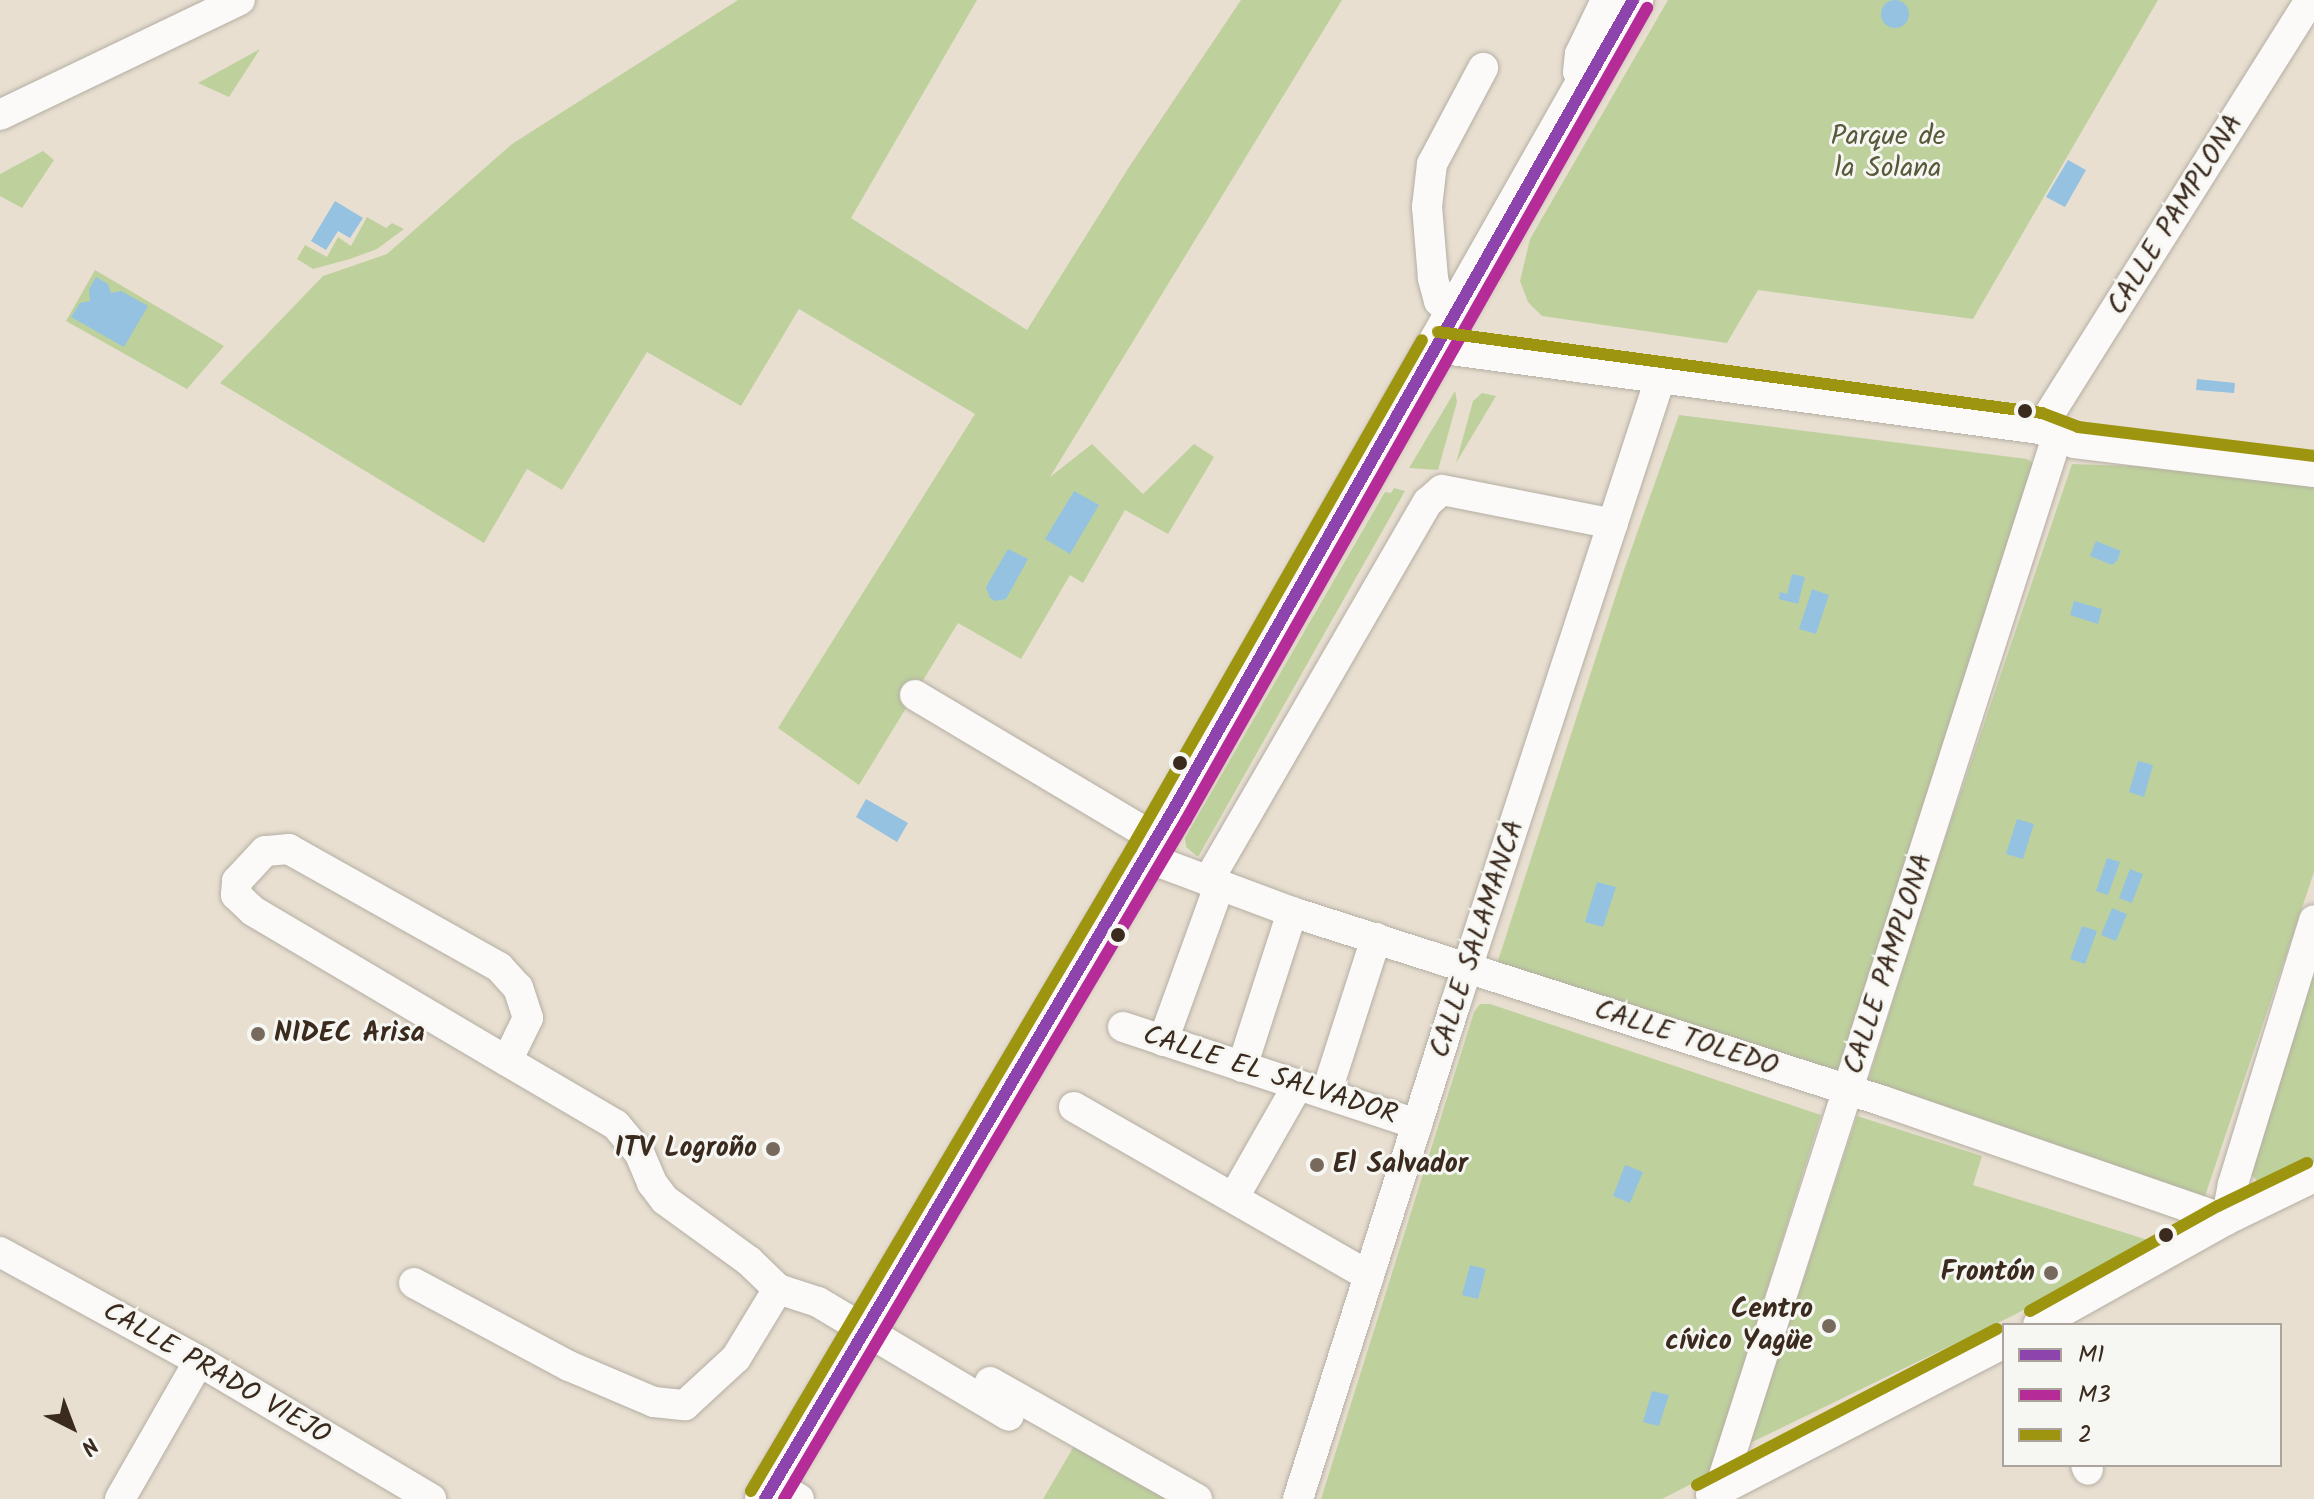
<!DOCTYPE html>
<meta charset="utf-8">
<style>
body{margin:0}
#map{position:relative;width:2314px;height:1499px;overflow:hidden;background:#e8dfd1;font-family:Kalam,sans-serif}
div>[style]{position:absolute}
.green>*{inset:0;background:#bed19d}
.water>*{inset:0;background:#95c2e0}
.round{border-radius:50%}
.roads{filter:drop-shadow(0 0 2px #b4aea3) drop-shadow(0 0 2px #b4aea3)}
.minor>*{height:30px;margin:-15px;padding:0 15px;transform-origin:15px;border-radius:15px;background:#fcfaf8}
.major>*{height:40px;margin:-20px;padding:0 20px;transform-origin:20px;border-radius:20px;background:#fcfaf8}
.bus-1>*{height:12px;margin:-6px;padding:0 6px;transform-origin:6px;border-radius:6px;background:#8e44ad}
.bus-2>*{height:12px;margin:-6px;padding:0 6px;transform-origin:6px;border-radius:6px;background:#b52b97}
.bus-3>*{height:12px;margin:-6px;padding:0 6px;transform-origin:6px;border-radius:6px;background:#9d940f}
.dots>*{width:22px;height:22px;translate:-50% -50%;box-sizing:border-box;border:4px solid #f6f6f2;border-radius:50%}
span{translate:-50% -50%;white-space:nowrap;text-align:center;line-height:1.15;-webkit-text-stroke:6px #f6f6f2;paint-order:stroke}
.park-label{font-size:28px;color:#585938}
.street-label{font-size:28px;color:#3b2a1e}
.poi-label{font-size:28px;color:#3b2a1e;font-weight:700}
.left{translate:0 -50%;text-align:left}
.right{translate:-100% -50%;text-align:right}
.legend{position:absolute;left:2002px;top:1323px;width:280px;height:144px;box-sizing:border-box;background:#f6f6f2;border:2px solid #aba49d;margin:0;padding:10px 14px;list-style:none;font-size:24px;color:#3b2a1e}
.legend li{display:flex;align-items:center;gap:16px;height:40px}
.legend b{width:40px;border:2px solid #aba49d}
.north{position:absolute;left:32px;top:1387px;width:80px;height:80px;-webkit-text-stroke:6px #f6f6f2;paint-order:stroke;rotate:138deg;font-size:22px;font-weight:700;line-height:32px;text-align:center;color:#3b2a1e}
.north::after{content:'';display:block;margin:auto;width:28px;height:36px;background:#3b2a1e;clip-path:polygon(50% 0,100% 100%,50% 72%,0 100%)}
</style>
<div id="map">
<div class="green">
<i style="clip-path:polygon(738px 0,977px 0,851px 218px,1027px 330px,1129px 167px,1241px 0,1342px 0,1050px 477px,1092px 444px,1143px 494px,1194px 444px,1214px 457px,1168px 534px,1125px 510px,1083px 583px,1070px 575px,1021px 659px,958px 623px,859px 785px,778px 728px,975px 414px,799px 309px,741px 406px,647px 352px,562px 490px,527px 469px,484px 543px,220px 383px,323px 276px,387px 254px,512px 144px)"></i>
<i style="clip-path:polygon(1668px 0,2158px 0,1973px 319px,1758px 290px,1727px 343px,1542px 316px,1528px 302px,1520px 281px,1530px 239px)"></i>
<i style="clip-path:polygon(260px 49px,229px 97px,198px 83px)"></i>
<i style="clip-path:polygon(43px 151px,54px 160px,22px 208px,0 196px,0 174px)"></i>
<i style="clip-path:polygon(367px 217px,386px 228px,392px 223px,404px 229px,377px 249px,350px 259px,313px 269px,297px 259px,305px 245px,327px 257px,338px 237px,351px 246px)"></i>
<i style="clip-path:polygon(95px 270px,224px 346px,187px 389px,66px 321px)"></i>
<i style="clip-path:polygon(1455px 391px,1457px 402px,1438px 470px,1409px 468px)"></i>
<i style="clip-path:polygon(1482px 393px,1496px 396px,1456px 463px,1473px 401px)"></i>
<i style="clip-path:polygon(1679px 415px,2027px 459px,2033px 463px,1837px 1072px,1496px 967px,1624px 570px)"></i>
<i style="clip-path:polygon(2072px 464px,2188px 468px,2314px 482px,2314px 872px,2204px 1199px,1867px 1085px,1921px 910px)"></i>
<i style="clip-path:polygon(1394px 488px,1405px 491px,1198px 857px,1186px 847px,1185px 838px,1385px 492px,1391px 493px)"></i>
<i style="clip-path:polygon(2314px 955px,2314px 1169px,2263px 1187px,2247px 1170px)"></i>
<i style="clip-path:polygon(1480px 1004px,1490px 1004px,1821px 1115px,1709px 1475px,1662px 1499px,1321px 1499px,1474px 1012px)"></i>
<i style="clip-path:polygon(1857px 1116px,1982px 1156px,1973px 1185px,2151px 1241px,2016px 1314px,1750px 1443px)"></i>
<i style="clip-path:polygon(1077px 1441px,1175px 1499px,1043px 1499px)"></i>
</div>
<div class="water">
<i class="round" style="left:1881px;top:0;width:28px;height:28px"></i>
<i style="clip-path:polygon(2068px 160px,2086px 170px,2065px 207px,2046px 197px)"></i>
<i style="clip-path:polygon(335px 201px,363px 218px,350px 238px,338px 231px,326px 250px,311px 241px)"></i>
<i style="clip-path:polygon(96px 277px,108px 284px,111px 293px,121px 291px,148px 306px,124px 347px,71px 317px,80px 303px,90px 301px,89px 289px)"></i>
<i style="clip-path:polygon(2197px 379px,2235px 383px,2234px 393px,2196px 390px)"></i>
<i style="clip-path:polygon(1074px 491px,1099px 505px,1070px 554px,1045px 539px)"></i>
<i style="clip-path:polygon(2096px 541px,2121px 551px,2117px 561px,2112px 565px,2090px 556px)"></i>
<i style="clip-path:polygon(1008px 549px,1028px 559px,1006px 599px,995px 601px,990px 598px,986px 587px)"></i>
<i style="clip-path:polygon(1792px 574px,1805px 577px,1798px 604px,1779px 599px,1780px 592px,1787px 594px)"></i>
<i style="clip-path:polygon(1812px 589px,1829px 595px,1816px 634px,1799px 629px)"></i>
<i style="clip-path:polygon(2074px 601px,2102px 609px,2098px 624px,2070px 615px)"></i>
<i style="clip-path:polygon(2138px 761px,2153px 765px,2144px 797px,2129px 792px)"></i>
<i style="clip-path:polygon(866px 799px,908px 823px,897px 842px,856px 817px)"></i>
<i style="clip-path:polygon(2017px 819px,2034px 824px,2023px 859px,2006px 854px)"></i>
<i style="clip-path:polygon(2107px 858px,2120px 862px,2108px 895px,2096px 891px)"></i>
<i style="clip-path:polygon(2130px 869px,2143px 874px,2132px 903px,2119px 898px)"></i>
<i style="clip-path:polygon(1597px 882px,1616px 887px,1603px 927px,1585px 922px)"></i>
<i style="clip-path:polygon(2112px 908px,2127px 914px,2116px 941px,2101px 935px)"></i>
<i style="clip-path:polygon(2082px 926px,2097px 931px,2085px 964px,2070px 959px)"></i>
<i style="clip-path:polygon(1625px 1165px,1643px 1172px,1630px 1203px,1613px 1196px)"></i>
<i style="clip-path:polygon(1470px 1265px,1486px 1269px,1478px 1299px,1462px 1295px)"></i>
<i style="clip-path:polygon(1652px 1391px,1669px 1395px,1659px 1426px,1643px 1422px)"></i>
</div>
<div class="roads">
<div class="minor">
<i style="left:1578px;top:72px;width:18px;rotate:-84deg"></i>
<i style="left:1580px;top:54px;width:60px;rotate:-64.3deg"></i>
<i style="left:0;top:115px;width:266px;rotate:-25.6deg"></i>
<i style="left:1454px;top:316px;width:21px;rotate:-135deg"></i>
<i style="left:1439px;top:301px;width:24px;rotate:-105deg"></i>
<i style="left:1433px;top:278px;width:71px;rotate:-94.8deg"></i>
<i style="left:1427px;top:207px;width:43px;rotate:-83.4deg"></i>
<i style="left:1432px;top:164px;width:109px;rotate:-62deg"></i>
<i style="left:1436px;top:348px;width:609px;rotate:7.64deg"></i>
<i style="left:2040px;top:429px;width:37px;rotate:22deg"></i>
<i style="left:2074px;top:443px;width:242px;rotate:6.9deg"></i>
<i style="left:2040px;top:429px;width:507px;rotate:-57.81deg"></i>
<i style="left:915px;top:695px;width:279px;rotate:30.8deg"></i>
<i style="left:1145px;top:857px;width:157px;rotate:20.5deg"></i>
<i style="left:1292px;top:912px;width:620px;rotate:17.73deg"></i>
<i style="left:1883px;top:1101px;width:363px;rotate:19.1deg"></i>
<i style="left:2226px;top:1220px;width:37px;rotate:-79deg"></i>
<i style="left:2233px;top:1184px;width:276px;rotate:-72.9deg"></i>
<i style="left:1208px;top:881px;width:438px;rotate:-59.9deg"></i>
<i style="left:1428px;top:502px;width:18px;rotate:-41deg"></i>
<i style="left:1442px;top:490px;width:174px;rotate:11.2deg"></i>
<i style="left:1123px;top:1027px;width:310px;rotate:18.3deg"></i>
<i style="left:1163px;top:1041px;width:165px;rotate:-70.1deg"></i>
<i style="left:507px;top:1061px;width:48px;rotate:-64deg"></i>
<i style="left:528px;top:1018px;width:32px;rotate:-108deg"></i>
<i style="left:518px;top:988px;width:28px;rotate:-132deg"></i>
<i style="left:499px;top:967px;width:241px;rotate:-150.7deg"></i>
<i style="left:289px;top:849px;width:24px;rotate:175deg"></i>
<i style="left:265px;top:851px;width:41px;rotate:133deg"></i>
<i style="left:237px;top:881px;width:14px;rotate:94deg"></i>
<i style="left:236px;top:895px;width:23px;rotate:43deg"></i>
<i style="left:253px;top:911px;width:295px;rotate:30.6deg"></i>
<i style="left:507px;top:1061px;width:126px;rotate:30.4deg"></i>
<i style="left:616px;top:1125px;width:35px;rotate:50deg"></i>
<i style="left:639px;top:1152px;width:34px;rotate:67deg"></i>
<i style="left:652px;top:1183px;width:21px;rotate:53deg"></i>
<i style="left:665px;top:1200px;width:104px;rotate:36deg"></i>
<i style="left:749px;top:1261px;width:40px;rotate:44deg"></i>
<i style="left:1242px;top:1067px;width:163px;rotate:-72.1deg"></i>
<i style="left:1326px;top:1094px;width:164px;rotate:-72.2deg"></i>
<i style="left:1074px;top:1107px;width:340px;rotate:29.8deg"></i>
<i style="left:1234px;top:1197px;width:129px;rotate:-60.3deg"></i>
<i style="left:0;top:1252px;width:227px;rotate:28.7deg"></i>
<i style="left:199px;top:1361px;width:270px;rotate:30.7deg"></i>
<i style="left:414px;top:1283px;width:176px;rotate:28.2deg"></i>
<i style="left:569px;top:1366px;width:92px;rotate:23deg"></i>
<i style="left:654px;top:1402px;width:31px;rotate:6deg"></i>
<i style="left:685px;top:1405px;width:69px;rotate:-42.7deg"></i>
<i style="left:736px;top:1358px;width:81px;rotate:-58.7deg"></i>
<i style="left:778px;top:1289px;width:42px;rotate:18deg"></i>
<i style="left:818px;top:1302px;width:222px;rotate:30.8deg"></i>
<i style="left:2038px;top:1325px;width:215px;rotate:-29.2deg"></i>
<i style="left:2226px;top:1220px;width:98px;rotate:-26deg"></i>
<i style="left:990px;top:1382px;width:238px;rotate:29.5deg"></i>
<i style="left:2086px;top:1465px;width:5px;rotate:68deg"></i>
<i style="left:774px;top:1484px;width:29px;rotate:31deg"></i>
<i style="left:1719px;top:1491px;width:1107px;rotate:-72.22deg"></i>
<i style="left:1711px;top:1495px;width:330px;rotate:-27.4deg"></i>
<i style="left:120px;top:1499px;width:159px;rotate:-60.2deg"></i>
<i style="left:1298px;top:1499px;width:518px;rotate:-72.37deg"></i>
<i style="left:1455px;top:1005px;width:659px;rotate:-71.87deg"></i>
</div>
<div class="major">
<i style="left:765px;top:1499px;width:799px;rotate:-59.36deg"></i>
<i style="left:1172px;top:812px;width:934px;rotate:-60.41deg"></i>
</div>
</div>
<div class="bus-1">
<i style="left:765px;top:1499px;width:799px;rotate:-59.36deg"></i>
<i style="left:1172px;top:812px;width:934px;rotate:-60.41deg"></i>
</div>
<div class="bus-2">
<i style="left:784px;top:1499px;width:789px;rotate:-59.37deg"></i>
<i style="left:1186px;top:820px;width:934px;rotate:-60.41deg"></i>
</div>
<div class="bus-3">
<i style="left:1438px;top:332px;width:609px;rotate:7.64deg"></i>
<i style="left:2042px;top:413px;width:39px;rotate:21deg"></i>
<i style="left:2078px;top:427px;width:238px;rotate:7deg"></i>
<i style="left:2030px;top:1311px;width:215px;rotate:-29.2deg"></i>
<i style="left:2218px;top:1206px;width:99px;rotate:-25.8deg"></i>
<i style="left:1697px;top:1485px;width:338px;rotate:-27.5deg"></i>
<i style="left:751px;top:1491px;width:746px;rotate:-59.38deg"></i>
<i style="left:1131px;top:849px;width:586px;rotate:-60.24deg"></i>
</div>
<div class="dots">
<i style="left:2025px;top:411px;background:#3b2a1e"></i>
<i style="left:1180px;top:763px;background:#3b2a1e"></i>
<i style="left:1118px;top:935px;background:#3b2a1e"></i>
<i style="left:258px;top:1034px;background:#78695d"></i>
<i style="left:773px;top:1149px;background:#78695d"></i>
<i style="left:1317px;top:1165px;background:#78695d"></i>
<i style="left:2166px;top:1235px;background:#3b2a1e"></i>
<i style="left:2051px;top:1273px;background:#78695d"></i>
<i style="left:1829px;top:1326px;background:#78695d"></i>
</div>
<div class="park-label">
<span style="left:1888px;top:153px">Parque de<br>la Solana</span>
</div>
<div class="street-label">
<span style="left:2176px;top:215px;rotate:-58deg">CALLE PAMPLONA</span>
<span style="left:1478px;top:939px;rotate:-72deg">CALLE SALAMANCA</span>
<span style="left:1889px;top:964px;rotate:-72deg">CALLE PAMPLONA</span>
<span style="left:1686px;top:1039px;rotate:18deg">CALLE TOLEDO</span>
<span style="left:1270px;top:1076px;rotate:18deg">CALLE EL SALVADOR</span>
<span style="left:216px;top:1374px;rotate:30deg">CALLE PRADO VIEJO</span>
</div>
<div class="poi-label">
<span class="left" style="left:274px;top:1034px">NIDEC Arisa</span>
<span class="right" style="left:757px;top:1149px">ITV Logroño</span>
<span class="left" style="left:1333px;top:1165px">El Salvador</span>
<span class="right" style="left:2035px;top:1273px">Frontón</span>
<span class="right" style="left:1813px;top:1326px">Centro<br>cívico Yagüe</span>
</div>
<ul class="legend">
<li><b style="height:10px;background:#8e44ad"></b>M1</li>
<li><b style="height:10px;background:#b52b97"></b>M3</li>
<li><b style="height:10px;background:#9d940f"></b>2</li>
</ul>
<div class="north">N</div>
</div>
